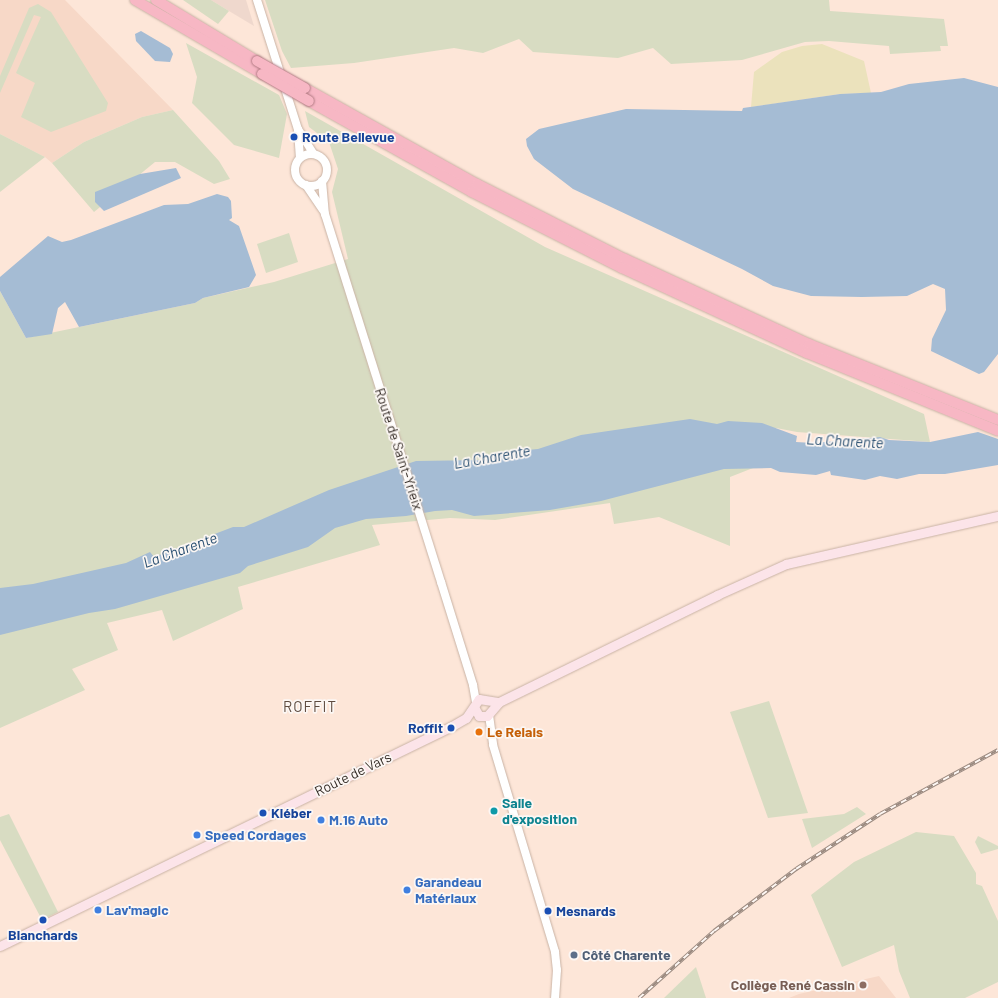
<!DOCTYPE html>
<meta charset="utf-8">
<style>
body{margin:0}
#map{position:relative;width:998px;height:998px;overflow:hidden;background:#fde6d8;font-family:Barlow,sans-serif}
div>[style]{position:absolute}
.commercial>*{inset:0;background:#efd8cd}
.built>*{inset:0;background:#f7d8c7}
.green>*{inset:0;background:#d8dcc2}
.sand>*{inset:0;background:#ebe2bc}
.water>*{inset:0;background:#a5bcd4}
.roads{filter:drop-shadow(0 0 1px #c9b3a5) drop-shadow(0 0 1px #c9b3a5)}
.tertiary>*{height:8px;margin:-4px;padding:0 4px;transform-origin:4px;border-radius:4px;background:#fff}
.tertiary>.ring{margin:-4px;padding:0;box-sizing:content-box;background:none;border:8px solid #fff;border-radius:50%}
.secondary>*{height:9px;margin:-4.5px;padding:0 4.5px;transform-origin:4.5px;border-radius:4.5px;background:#fce4e9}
.trunk>*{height:10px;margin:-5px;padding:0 5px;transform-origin:5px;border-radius:5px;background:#f7b7c4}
.rail>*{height:3.5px;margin-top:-1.75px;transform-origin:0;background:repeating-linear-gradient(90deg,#fcf7f4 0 6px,#9a8a80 0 12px);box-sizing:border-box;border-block:1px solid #9a8a80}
.bridges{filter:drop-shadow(0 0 1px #b17a83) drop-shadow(0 0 1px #b17a83)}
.trunk-bridge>*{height:10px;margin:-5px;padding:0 5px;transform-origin:5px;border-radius:5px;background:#f7b7c4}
.dots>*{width:11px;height:11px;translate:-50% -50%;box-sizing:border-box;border:2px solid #fcf7f4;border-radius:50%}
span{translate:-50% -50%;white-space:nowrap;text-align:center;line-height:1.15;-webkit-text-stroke:3.5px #fcf7f4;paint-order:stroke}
.transit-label{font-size:14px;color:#164399;font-weight:700}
.left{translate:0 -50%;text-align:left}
.right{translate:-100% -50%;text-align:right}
.street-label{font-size:14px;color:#332b25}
.food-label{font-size:14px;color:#c56008;font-weight:700}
.culture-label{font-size:14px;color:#0d838f;font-weight:700}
.shop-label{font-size:14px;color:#366cbe;font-weight:700}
.service-label{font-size:14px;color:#4e5e75;font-weight:700}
.education-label{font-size:14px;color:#785e54;font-weight:700}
.water-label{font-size:15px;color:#294f71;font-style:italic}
.neighbourhood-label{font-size:15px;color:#5e4b3f;letter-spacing:1px}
</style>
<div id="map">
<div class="commercial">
<i style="clip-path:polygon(211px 0,246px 0,254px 26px,229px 11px)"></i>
</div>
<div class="built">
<i style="clip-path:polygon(0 0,65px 0,173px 110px,142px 117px,84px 142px,52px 163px,45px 157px,0 134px)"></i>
<i style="clip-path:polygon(879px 976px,896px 998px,789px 998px,799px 994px)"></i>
</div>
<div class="green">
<i style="clip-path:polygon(183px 0,211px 0,229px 11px,218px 24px)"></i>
<i style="clip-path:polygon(265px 0,829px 0,830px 11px,944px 19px,948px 46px,940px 46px,941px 51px,890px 54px,889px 46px,829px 41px,805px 42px,742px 60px,671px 64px,653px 48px,618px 58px,533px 52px,519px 39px,483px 53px,454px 48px,354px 63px,291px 68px,282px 51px)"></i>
<i style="clip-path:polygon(38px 4px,51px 12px,108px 103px,106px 111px,51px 132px,21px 117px,35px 83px,16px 73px,41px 17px,34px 15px,0 93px,0 76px,29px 8px)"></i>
<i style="clip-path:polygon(186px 43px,279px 95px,287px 114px,279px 158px,234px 145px,192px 103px,197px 77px)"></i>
<i style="clip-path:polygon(173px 110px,219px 161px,230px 179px,214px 184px,175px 162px,155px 162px,94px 212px,52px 163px,84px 142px,142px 117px)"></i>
<i style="clip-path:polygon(305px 111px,545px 247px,924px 414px,930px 442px,797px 432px,776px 428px,753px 468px,730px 477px,730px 546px,659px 517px,614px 524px,610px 503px,495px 520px,450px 518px,372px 525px,380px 545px,238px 587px,243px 609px,173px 641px,162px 610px,107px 623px,118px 650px,72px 669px,85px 690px,0 728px,0 291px,26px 338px,195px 303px,203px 298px,274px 282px,348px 259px,332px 192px,338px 169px,329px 142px,309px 127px)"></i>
<i style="clip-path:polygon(0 134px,45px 157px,0 192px)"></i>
<i style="clip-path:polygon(289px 233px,298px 262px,266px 273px,257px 244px)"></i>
<i style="clip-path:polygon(769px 701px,808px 813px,768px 818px,730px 712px)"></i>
<i style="clip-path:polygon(857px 807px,866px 814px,812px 848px,802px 819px,844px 814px)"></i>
<i style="clip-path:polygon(9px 814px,58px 912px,42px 920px,0 840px,0 817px)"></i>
<i style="clip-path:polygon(916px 832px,954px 836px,976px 873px,976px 884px,982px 886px,998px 921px,998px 982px,965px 998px,910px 998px,899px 971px,894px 945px,842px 967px,811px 895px,854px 862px)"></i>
<i style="clip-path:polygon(978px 836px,998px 846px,998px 849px,981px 854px,975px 842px)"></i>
<i style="clip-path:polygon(696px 967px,706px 998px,664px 998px)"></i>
</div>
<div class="sand">
<i style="clip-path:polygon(822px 44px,864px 61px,871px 93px,840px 94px,751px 107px,754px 72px,782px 52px,802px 46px)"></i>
</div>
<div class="water">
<i style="clip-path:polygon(141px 31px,170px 48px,173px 54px,170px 62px,155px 61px,136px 41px,135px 34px)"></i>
<i style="clip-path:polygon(964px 78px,998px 87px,998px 354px,984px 372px,979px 374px,931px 351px,932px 339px,946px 310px,945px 289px,933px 284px,907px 296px,862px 297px,811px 296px,773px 286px,742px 269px,573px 189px,534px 159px,527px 146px,526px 139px,539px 129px,626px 109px,742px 111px,743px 108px,840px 94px,881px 92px,909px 84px)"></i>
<i style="clip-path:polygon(176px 168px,181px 178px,104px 211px,95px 202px,95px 192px,140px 174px)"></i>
<i style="clip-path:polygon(217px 194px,228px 197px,231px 201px,232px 218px,229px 220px,239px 226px,256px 275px,249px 287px,203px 298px,195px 303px,79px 327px,65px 302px,58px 308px,52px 334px,26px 338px,0 291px,0 277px,48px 236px,62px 242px,71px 240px,164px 205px,188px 204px)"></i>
<i style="clip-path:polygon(690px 419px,717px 424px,728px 421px,762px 423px,797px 436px,796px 442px,813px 443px,880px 437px,889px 440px,930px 442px,978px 432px,998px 439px,998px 465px,945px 474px,919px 474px,897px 479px,880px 476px,865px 480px,831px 475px,830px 471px,816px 475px,780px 472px,771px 468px,724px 469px,601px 501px,550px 510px,474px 516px,452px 510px,435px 511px,406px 516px,366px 519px,335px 528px,308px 547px,248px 566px,240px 573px,115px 609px,89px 613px,0 635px,0 588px,33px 584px,126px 563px,150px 552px,154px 557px,233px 527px,244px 527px,329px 490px,416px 461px,483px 460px,504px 452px,538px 449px,581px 435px)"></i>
</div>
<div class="roads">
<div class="tertiary">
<i style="left:257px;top:0;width:135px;rotate:72.4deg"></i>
<i style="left:298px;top:129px;width:28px;rotate:58deg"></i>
<i style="left:298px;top:130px;width:27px;rotate:86deg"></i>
<i class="ring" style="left:295px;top:154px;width:24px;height:24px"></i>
<i style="left:322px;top:181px;width:33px;rotate:85deg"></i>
<i style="left:325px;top:214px;width:386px;rotate:72.5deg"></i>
<i style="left:441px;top:582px;width:108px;rotate:72.7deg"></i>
<i style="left:473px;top:685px;width:17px;rotate:80deg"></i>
<i style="left:306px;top:185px;width:30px;rotate:56deg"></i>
<i style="left:489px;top:715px;width:30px;rotate:82deg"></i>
<i style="left:493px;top:745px;width:216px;rotate:73.3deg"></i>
<i style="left:555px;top:952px;width:18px;rotate:84deg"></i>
<i style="left:557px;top:970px;width:28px;rotate:94deg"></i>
</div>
<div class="secondary">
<i style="left:474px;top:707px;width:10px;rotate:61deg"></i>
<i style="left:479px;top:716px;width:8px"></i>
<i style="left:487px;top:716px;width:18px;rotate:-49deg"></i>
<i style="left:499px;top:702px;width:243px;rotate:-26.1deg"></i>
<i style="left:717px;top:595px;width:76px;rotate:-24.2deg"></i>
<i style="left:786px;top:564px;width:217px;rotate:-12.8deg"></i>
<i style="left:0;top:946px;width:503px;rotate:-25.95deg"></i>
<i style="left:452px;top:726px;width:16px;rotate:-30deg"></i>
<i style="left:466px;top:718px;width:23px;rotate:-56deg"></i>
<i style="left:479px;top:699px;width:20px;rotate:9deg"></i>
</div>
<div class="trunk">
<i style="left:135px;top:0;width:147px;rotate:30.2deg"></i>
<i style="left:156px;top:0;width:118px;rotate:31.1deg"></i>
<i style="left:305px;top:88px;width:197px;rotate:29.2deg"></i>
<i style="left:477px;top:184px;width:166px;rotate:26.9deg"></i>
<i style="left:625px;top:259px;width:203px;rotate:24.8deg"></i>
<i style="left:809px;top:344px;width:204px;rotate:21.9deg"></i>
<i style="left:309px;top:101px;width:187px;rotate:29.2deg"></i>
<i style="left:472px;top:192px;width:168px;rotate:26.9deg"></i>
<i style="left:622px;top:268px;width:204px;rotate:24.7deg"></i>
<i style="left:807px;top:353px;width:206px;rotate:22.2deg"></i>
</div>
</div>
<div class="rail">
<i style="left:639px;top:998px;width:101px;rotate:-41.8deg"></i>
<i style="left:714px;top:931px;width:103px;rotate:-37.1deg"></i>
<i style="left:796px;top:869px;width:100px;rotate:-33.2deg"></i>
<i style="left:880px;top:814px;width:134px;rotate:-28.5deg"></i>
</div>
<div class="bridges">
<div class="trunk-bridge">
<i style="left:257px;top:61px;width:55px;rotate:29.4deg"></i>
<i style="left:262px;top:74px;width:54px;rotate:29.9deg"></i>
</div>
</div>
<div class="dots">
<i style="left:294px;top:137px;background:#1a4fb4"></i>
<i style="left:451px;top:728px;background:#1a4fb4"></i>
<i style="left:479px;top:732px;background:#e8710a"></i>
<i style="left:494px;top:811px;background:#0f9aa8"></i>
<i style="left:263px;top:813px;background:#1a4fb4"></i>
<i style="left:321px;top:820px;background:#3f7fe0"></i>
<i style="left:197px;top:835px;background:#3f7fe0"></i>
<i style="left:407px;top:890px;background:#3f7fe0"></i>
<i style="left:98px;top:910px;background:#3f7fe0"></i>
<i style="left:548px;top:911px;background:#1a4fb4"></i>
<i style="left:43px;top:920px;background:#1a4fb4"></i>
<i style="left:574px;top:955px;background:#5c6f8a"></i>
<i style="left:863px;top:985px;background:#8d6e63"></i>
</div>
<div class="transit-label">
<span class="left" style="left:302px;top:137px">Route Bellevue</span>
<span class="right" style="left:443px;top:728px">Roffit</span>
<span class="left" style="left:271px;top:813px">Kléber</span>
<span class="left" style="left:556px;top:911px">Mesnards</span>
<span style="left:43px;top:935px">Blanchards</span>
</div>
<div class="street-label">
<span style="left:399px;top:449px;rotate:72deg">Route de Saint-Yrieix</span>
<span style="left:353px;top:774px;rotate:-26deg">Route de Vars</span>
</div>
<div class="food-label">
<span class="left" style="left:487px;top:732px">Le Relais</span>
</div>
<div class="culture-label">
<span class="left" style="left:502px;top:811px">Salle<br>d'exposition</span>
</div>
<div class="shop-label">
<span class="left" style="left:329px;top:820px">M.16 Auto</span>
<span class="left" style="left:205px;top:835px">Speed Cordages</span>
<span class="left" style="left:415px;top:890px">Garandeau<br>Matériaux</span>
<span class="left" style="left:106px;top:910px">Lav'magic</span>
</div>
<div class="service-label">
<span class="left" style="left:582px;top:955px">Côté Charente</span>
</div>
<div class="education-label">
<span class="right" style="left:855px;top:985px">Collège René Cassin</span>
</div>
<div class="water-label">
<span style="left:845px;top:441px;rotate:3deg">La Charente</span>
<span style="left:492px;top:457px;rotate:-10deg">La Charente</span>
<span style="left:180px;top:550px;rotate:-20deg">La Charente</span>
</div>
<div class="neighbourhood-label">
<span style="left:310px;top:707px">ROFFIT</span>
</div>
</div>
